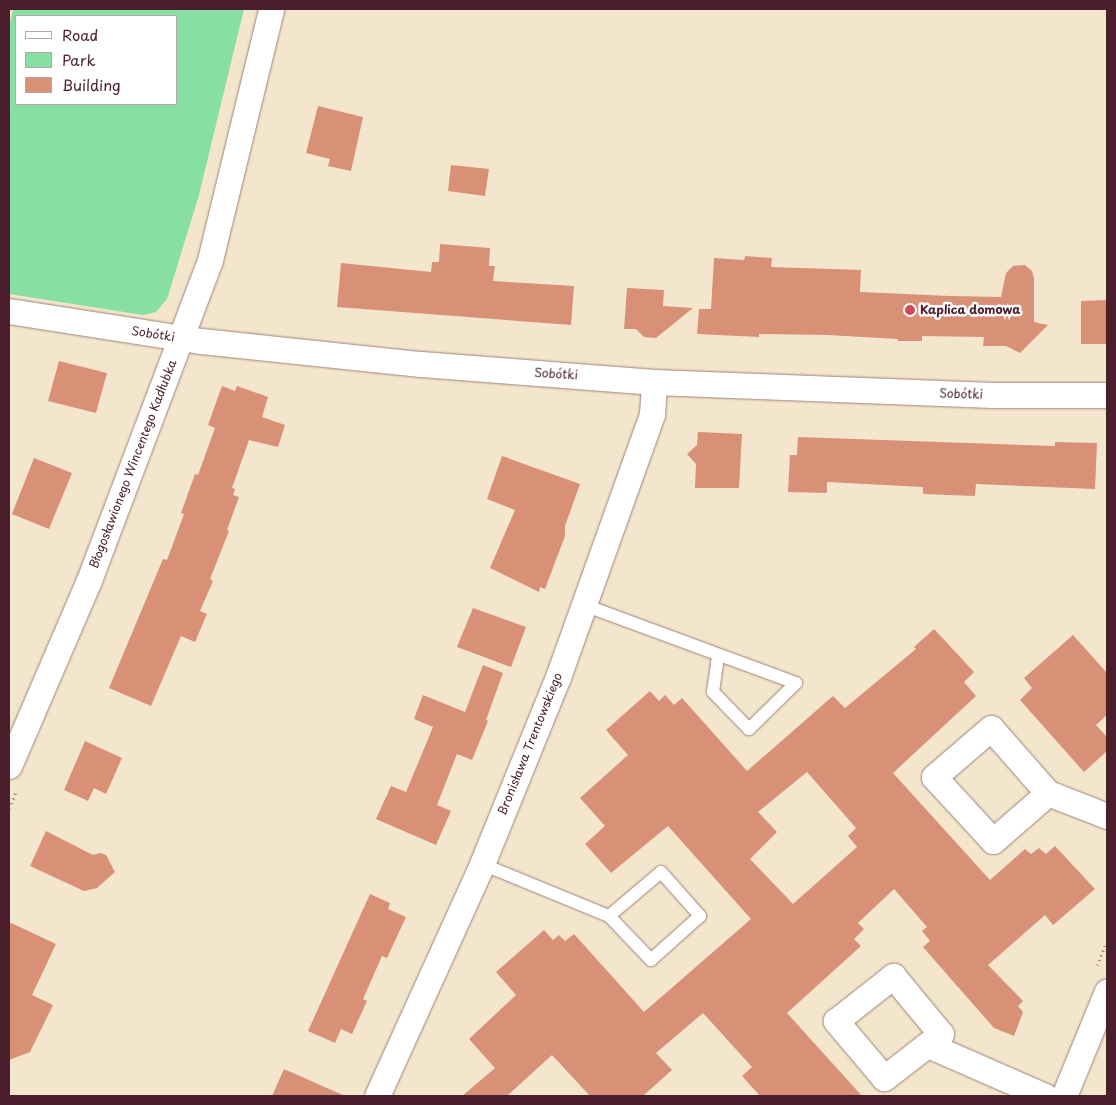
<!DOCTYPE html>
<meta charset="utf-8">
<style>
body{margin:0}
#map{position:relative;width:1116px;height:1105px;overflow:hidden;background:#f3e6cc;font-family:"Playpen Sans",sans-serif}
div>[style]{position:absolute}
.green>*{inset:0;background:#87dfa3}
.building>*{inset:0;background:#d89177}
.path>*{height:3px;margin-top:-1.5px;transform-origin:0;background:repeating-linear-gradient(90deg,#9e827c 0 1px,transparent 0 5px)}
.roads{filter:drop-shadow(0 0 1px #9e827c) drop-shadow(0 0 1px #9e827c)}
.lane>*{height:12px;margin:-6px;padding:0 6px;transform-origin:6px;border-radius:6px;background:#fff}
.street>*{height:25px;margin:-12.5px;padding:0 12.5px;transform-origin:12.5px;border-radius:12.5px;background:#fff}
.dots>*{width:14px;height:14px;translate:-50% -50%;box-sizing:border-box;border:2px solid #fff;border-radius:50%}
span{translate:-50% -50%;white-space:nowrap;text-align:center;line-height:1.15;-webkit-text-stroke:5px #fff;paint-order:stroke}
.poi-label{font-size:12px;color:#4a1f2b;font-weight:700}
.left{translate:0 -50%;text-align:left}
.street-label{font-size:12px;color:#4a1f2b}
.frame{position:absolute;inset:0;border:10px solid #4a1f2b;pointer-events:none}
.legend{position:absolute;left:15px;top:15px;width:162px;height:90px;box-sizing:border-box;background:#fff;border:1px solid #b7a5aa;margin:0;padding:6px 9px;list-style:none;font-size:15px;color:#4a1f2b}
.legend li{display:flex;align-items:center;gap:10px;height:25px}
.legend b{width:25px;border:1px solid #b7a5aa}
</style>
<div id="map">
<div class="green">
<i style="clip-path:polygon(evenodd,13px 9px,244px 9px,199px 195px,167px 299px,156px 312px,143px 315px,9px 294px,9px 28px,13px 9px,16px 16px,176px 16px,176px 104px,16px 104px,16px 16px)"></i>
</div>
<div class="building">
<i style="clip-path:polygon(318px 106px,363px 117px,351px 171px,328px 166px,330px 159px,306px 153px)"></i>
<i style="clip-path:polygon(451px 165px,489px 169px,485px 196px,448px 191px)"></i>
<i style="clip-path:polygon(440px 244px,490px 248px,489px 266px,495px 266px,493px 281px,574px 286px,571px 325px,337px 307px,341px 263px,431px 272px,432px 262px,439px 262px)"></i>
<i style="clip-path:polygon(745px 256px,772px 258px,771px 267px,861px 270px,860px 292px,950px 296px,1001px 297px,1006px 273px,1013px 266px,1025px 265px,1032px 271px,1034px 278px,1034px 322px,1048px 325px,1020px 353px,1006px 346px,983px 346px,984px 337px,922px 336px,922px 341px,898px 341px,898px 339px,827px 335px,759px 334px,759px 337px,697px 334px,699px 309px,711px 309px,714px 258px,744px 260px)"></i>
<i style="clip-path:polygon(627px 288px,664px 290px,663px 306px,693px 308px,656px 338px,644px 337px,636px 329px,624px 329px)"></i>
<i style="clip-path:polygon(1107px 300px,1107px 344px,1081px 344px,1081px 301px)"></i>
<i style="clip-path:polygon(59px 361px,107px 373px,96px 413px,48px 401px)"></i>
<i style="clip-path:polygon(222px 386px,235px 391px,237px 386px,268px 397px,262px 417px,285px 425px,278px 447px,249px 440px,232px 488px,235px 489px,233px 495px,239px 497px,227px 530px,229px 531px,210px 579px,213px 581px,200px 611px,207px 614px,195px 642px,181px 636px,151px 706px,109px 688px,163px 559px,167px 560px,184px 514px,181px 513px,195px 474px,198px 475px,215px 428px,208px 425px)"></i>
<i style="clip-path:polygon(698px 432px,742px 434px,739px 488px,695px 488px,696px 464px,687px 454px,697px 445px)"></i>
<i style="clip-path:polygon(798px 437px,1055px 446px,1055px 442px,1097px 443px,1095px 489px,976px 484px,975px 496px,923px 494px,923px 487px,827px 482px,827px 493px,788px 492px,790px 455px,797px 455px)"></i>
<i style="clip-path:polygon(502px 456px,580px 484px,565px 526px,565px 536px,545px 589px,540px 587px,539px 592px,490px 568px,515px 510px,487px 499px)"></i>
<i style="clip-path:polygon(34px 458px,72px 473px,49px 529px,12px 514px)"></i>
<i style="clip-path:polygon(473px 608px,526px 627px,511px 667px,457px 647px)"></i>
<i style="clip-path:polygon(evenodd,934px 629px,974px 672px,964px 682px,976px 696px,893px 773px,990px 880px,1025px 849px,1031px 854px,1039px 848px,1046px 854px,1055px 846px,1095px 889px,1053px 925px,1045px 915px,988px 965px,1023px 1001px,1018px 1006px,1023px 1012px,1014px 1036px,994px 1028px,923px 947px,930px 941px,922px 931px,927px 927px,894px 889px,858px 923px,864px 929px,854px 939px,861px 946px,787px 1013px,862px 1096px,760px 1096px,742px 1076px,752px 1067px,703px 1013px,656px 1053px,672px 1070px,643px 1096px,590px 1096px,552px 1055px,507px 1096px,462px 1096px,495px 1068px,469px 1039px,516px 995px,496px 972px,544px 930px,553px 940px,559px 935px,565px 941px,574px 934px,644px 1012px,751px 919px,668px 826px,611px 873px,585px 844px,605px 826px,580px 798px,628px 755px,606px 730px,650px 691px,659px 701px,665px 695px,674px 705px,682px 698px,747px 771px,833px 696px,845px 708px,916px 649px,914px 647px,934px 629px,807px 772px,856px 828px,848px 836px,857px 847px,793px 904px,750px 859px,777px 832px,758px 812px,807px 772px)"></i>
<i style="clip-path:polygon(1073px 635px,1107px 673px,1107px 715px,1096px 725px,1107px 737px,1107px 751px,1084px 772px,1020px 700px,1032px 688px,1024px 678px)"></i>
<i style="clip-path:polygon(483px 665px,503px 673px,486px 720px,488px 721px,472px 760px,457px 754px,437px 805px,451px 811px,436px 845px,376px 819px,391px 786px,406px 792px,433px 727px,414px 719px,423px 695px,465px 712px)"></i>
<i style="clip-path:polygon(85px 741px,122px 758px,106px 794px,94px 788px,88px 801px,64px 790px)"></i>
<i style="clip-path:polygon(46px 831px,93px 855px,100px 853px,106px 855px,115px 872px,97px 888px,84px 891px,30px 866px)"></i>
<i style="clip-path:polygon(370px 894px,390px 903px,388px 909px,406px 917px,387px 958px,382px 956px,363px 999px,367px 1001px,352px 1034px,341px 1029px,335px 1043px,308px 1031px)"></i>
<i style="clip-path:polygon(9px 922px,56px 944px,32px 995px,53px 1005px,30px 1052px,9px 1060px)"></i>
<i style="clip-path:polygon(284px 1069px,345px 1096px,272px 1096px)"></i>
</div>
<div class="path">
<i style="left:9px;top:808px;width:17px;rotate:-66deg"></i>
<i style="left:1097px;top:965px;width:25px;rotate:-67deg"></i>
</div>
<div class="roads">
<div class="lane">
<i style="left:584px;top:605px;width:226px;rotate:20.2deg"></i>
<i style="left:796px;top:683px;width:66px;rotate:135.6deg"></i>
<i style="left:749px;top:729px;width:52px;rotate:-134.2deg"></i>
<i style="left:713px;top:692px;width:37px;rotate:-82deg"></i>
<i style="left:482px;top:864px;width:137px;rotate:22.3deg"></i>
<i style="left:661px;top:872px;width:59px;rotate:48.4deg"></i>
<i style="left:700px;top:916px;width:66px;rotate:138.1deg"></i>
<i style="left:651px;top:960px;width:61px;rotate:-133.7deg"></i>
<i style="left:609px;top:916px;width:68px;rotate:-40.2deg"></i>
</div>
<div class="street">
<i style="left:9px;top:311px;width:194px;rotate:8.9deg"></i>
<i style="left:201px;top:341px;width:221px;rotate:6deg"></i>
<i style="left:421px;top:364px;width:234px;rotate:4.4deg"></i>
<i style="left:654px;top:382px;width:339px;rotate:2.2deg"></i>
<i style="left:993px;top:395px;width:114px"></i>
<i style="left:9px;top:766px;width:199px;rotate:-66.7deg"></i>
<i style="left:88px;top:583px;width:345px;rotate:-69.3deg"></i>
<i style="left:210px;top:260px;width:258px;rotate:-76.3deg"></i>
<i style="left:1048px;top:793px;width:73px;rotate:138.9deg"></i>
<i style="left:993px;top:841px;width:87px;rotate:-132.7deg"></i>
<i style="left:934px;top:777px;width:75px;rotate:-40.7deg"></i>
<i style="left:991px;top:728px;width:86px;rotate:48.8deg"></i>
<i style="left:1048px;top:793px;width:63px;rotate:21.3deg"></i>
<i style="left:893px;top:976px;width:75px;rotate:50.4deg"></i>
<i style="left:941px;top:1034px;width:72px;rotate:142.3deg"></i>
<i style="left:884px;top:1078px;width:75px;rotate:-130.1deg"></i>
<i style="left:836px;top:1021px;width:73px;rotate:-38.3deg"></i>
<i style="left:928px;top:1045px;width:128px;rotate:23.6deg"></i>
<i style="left:377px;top:1096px;width:255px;rotate:-65.6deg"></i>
<i style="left:482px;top:864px;width:202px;rotate:-67.9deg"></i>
<i style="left:558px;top:677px;width:279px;rotate:-70.3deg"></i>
<i style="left:652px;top:414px;width:32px;rotate:-86deg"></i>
<i style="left:1064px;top:1096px;width:113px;rotate:-67.7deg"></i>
</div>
</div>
<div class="dots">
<i style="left:910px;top:310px;background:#d1495b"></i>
</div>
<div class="poi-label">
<span class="left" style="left:920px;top:310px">Kaplica domowa</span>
</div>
<div class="street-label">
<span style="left:153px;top:334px;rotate:9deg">Sobótki</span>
<span style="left:556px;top:374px;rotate:4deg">Sobótki</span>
<span style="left:961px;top:394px;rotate:2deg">Sobótki</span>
<span style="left:133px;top:464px;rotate:-69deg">Błogosławionego Wincentego Kadłubka</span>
<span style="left:530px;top:744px;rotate:-68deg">Bronisława Trentowskiego</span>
</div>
<div class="frame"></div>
<ul class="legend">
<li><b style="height:6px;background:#fff"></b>Road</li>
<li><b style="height:14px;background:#87dfa3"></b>Park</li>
<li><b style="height:14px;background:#d89177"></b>Building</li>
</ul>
</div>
